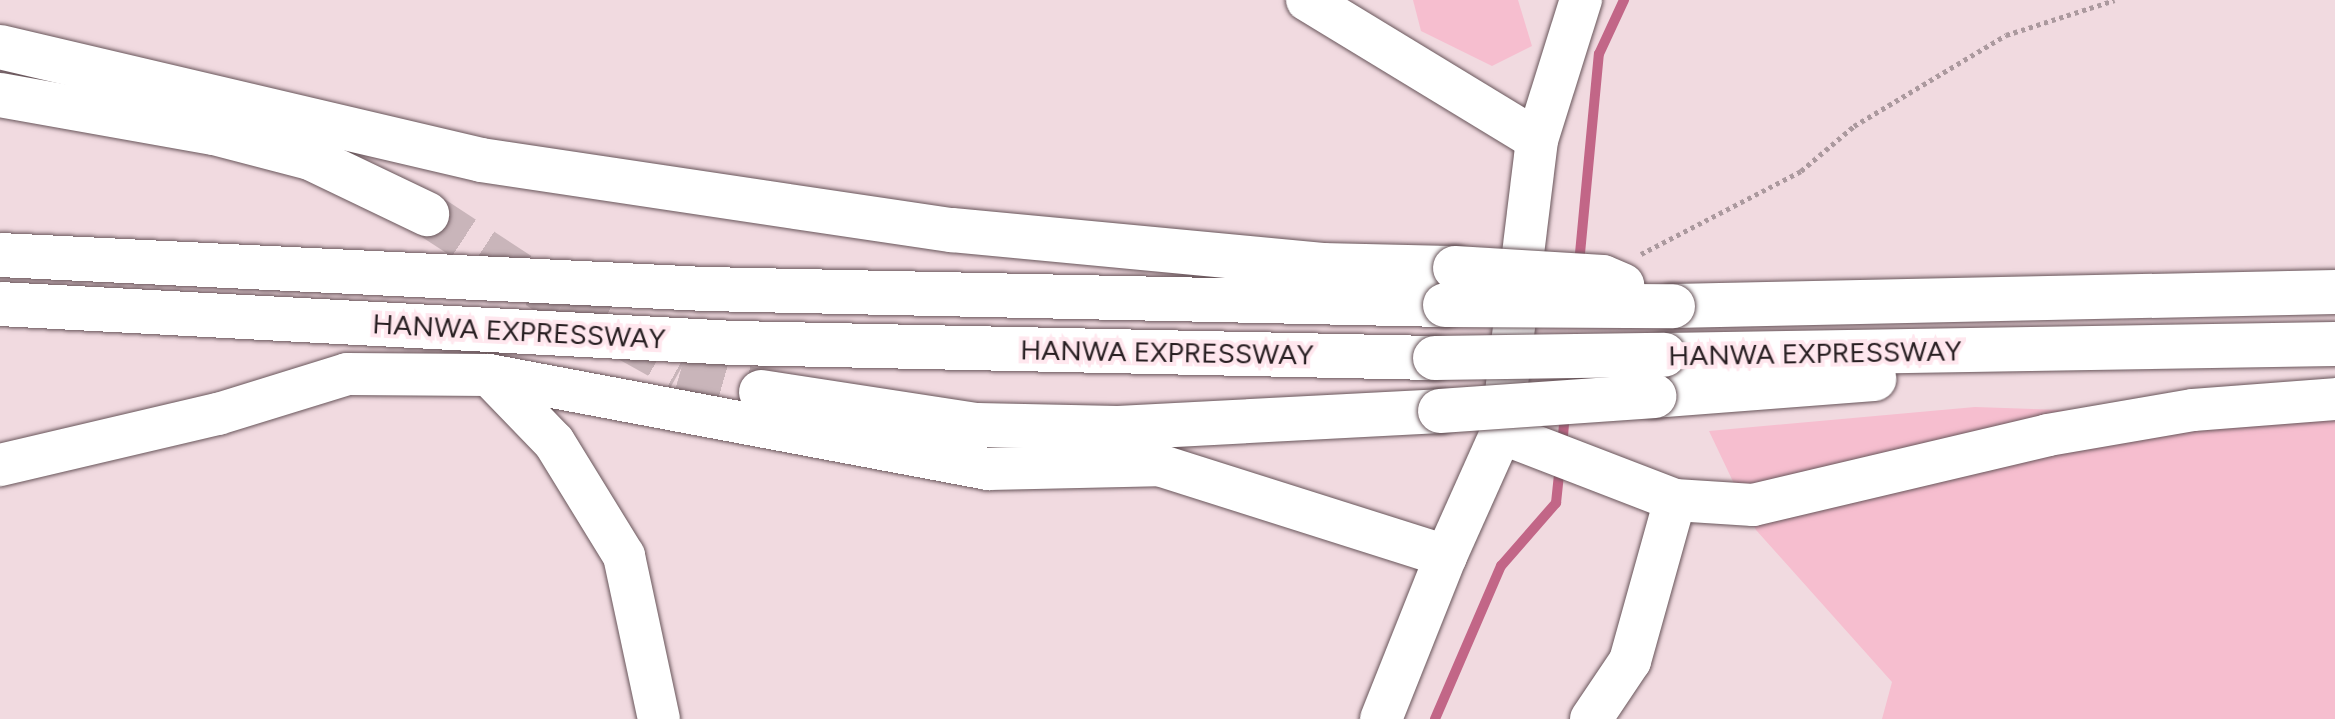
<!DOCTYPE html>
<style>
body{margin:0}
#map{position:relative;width:2335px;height:719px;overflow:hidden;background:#f1dae0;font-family:Figtree,sans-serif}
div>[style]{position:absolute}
.green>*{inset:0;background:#f6becf}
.stream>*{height:10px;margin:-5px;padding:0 5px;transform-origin:5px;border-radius:5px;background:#c26687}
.highway-tunnel>*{height:44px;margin-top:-22px;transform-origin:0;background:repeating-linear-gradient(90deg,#c9b5ba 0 44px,transparent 0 66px)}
.path>*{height:5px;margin-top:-2.5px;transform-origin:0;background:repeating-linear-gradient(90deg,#ab999e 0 4px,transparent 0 8px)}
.roads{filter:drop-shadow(0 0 2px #68555a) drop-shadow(0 0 2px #68555a)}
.minor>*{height:42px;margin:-21px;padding:0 21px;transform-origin:21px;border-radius:21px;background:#fff}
.highway>*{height:44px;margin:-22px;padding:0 22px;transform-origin:22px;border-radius:22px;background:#fff}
.bridges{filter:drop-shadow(0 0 2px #68555a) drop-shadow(0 0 2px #68555a)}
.highway-bridge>*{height:44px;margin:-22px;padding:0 22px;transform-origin:22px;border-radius:22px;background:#fff}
span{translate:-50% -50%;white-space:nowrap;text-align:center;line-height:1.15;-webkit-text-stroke:8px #ffe7ee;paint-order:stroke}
.street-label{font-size:28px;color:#281f22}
</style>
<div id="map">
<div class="green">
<i style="clip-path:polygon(1413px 0,1518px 0,1532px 46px,1492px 66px,1421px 31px)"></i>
<i style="clip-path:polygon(1975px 407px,2335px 419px,2335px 719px,1882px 719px,1892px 682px,1756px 530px,1709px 431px)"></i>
</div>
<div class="stream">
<i style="left:1579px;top:264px;width:211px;rotate:-84.6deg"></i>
<i style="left:1599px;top:54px;width:60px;rotate:-65.2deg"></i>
<i style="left:1562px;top:447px;width:36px;rotate:-85deg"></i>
<i style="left:1435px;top:719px;width:167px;rotate:-66.7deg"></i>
<i style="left:1501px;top:566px;width:84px;rotate:-48.9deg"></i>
<i style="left:1556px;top:503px;width:36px;rotate:-84deg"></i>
</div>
<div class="highway-tunnel">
<i style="left:427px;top:214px;width:163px;rotate:33.2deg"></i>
<i style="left:563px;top:303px;width:135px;rotate:29.2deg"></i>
<i style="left:681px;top:369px;width:83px;rotate:16deg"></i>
</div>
<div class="path">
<i style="left:1641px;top:254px;width:180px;rotate:-27.4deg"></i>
<i style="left:1801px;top:171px;width:70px;rotate:-40.3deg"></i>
<i style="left:1854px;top:126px;width:177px;rotate:-30.9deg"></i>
<i style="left:2006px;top:35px;width:114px;rotate:-17.8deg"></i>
</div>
<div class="roads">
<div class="minor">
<i style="left:1307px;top:0;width:269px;rotate:31.3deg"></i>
<i style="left:489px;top:375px;width:93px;rotate:45.9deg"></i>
<i style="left:554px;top:442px;width:134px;rotate:58.4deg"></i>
<i style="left:624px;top:556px;width:167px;rotate:77.9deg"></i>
<i style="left:1501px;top:433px;width:186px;rotate:21.1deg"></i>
<i style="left:1675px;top:500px;width:78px;rotate:3.7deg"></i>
<i style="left:1753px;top:505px;width:303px;rotate:-13.3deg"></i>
<i style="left:2048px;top:435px;width:147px;rotate:-9.8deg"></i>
<i style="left:2193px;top:410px;width:142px;rotate:-4.4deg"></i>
<i style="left:0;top:465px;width:224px;rotate:-13.2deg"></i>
<i style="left:218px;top:414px;width:135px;rotate:-17.2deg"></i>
<i style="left:347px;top:374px;width:142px;rotate:0.4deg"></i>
<i style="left:489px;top:375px;width:508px;rotate:10.67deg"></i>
<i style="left:988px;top:469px;width:171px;rotate:-1.3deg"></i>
<i style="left:1159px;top:465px;width:301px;rotate:17.6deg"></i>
<i style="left:1381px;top:719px;width:175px;rotate:-68.3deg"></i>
<i style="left:1446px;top:556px;width:135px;rotate:-65.9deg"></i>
<i style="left:1501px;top:433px;width:295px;rotate:-83deg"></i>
<i style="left:1537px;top:140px;width:147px;rotate:-72.6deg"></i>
<i style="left:1591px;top:719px;width:70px;rotate:-56.1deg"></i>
<i style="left:1630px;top:661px;width:167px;rotate:-74.4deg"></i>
</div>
<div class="highway">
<i style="left:0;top:47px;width:494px;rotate:13.2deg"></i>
<i style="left:481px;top:160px;width:476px;rotate:8.5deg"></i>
<i style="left:952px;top:230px;width:372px;rotate:5.4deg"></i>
<i style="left:1322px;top:265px;width:133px;rotate:1.3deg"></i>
<i style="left:0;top:95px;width:217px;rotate:10.1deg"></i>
<i style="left:214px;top:133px;width:99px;rotate:14.6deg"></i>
<i style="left:310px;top:158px;width:130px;rotate:25.6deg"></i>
<i style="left:0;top:255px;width:707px;rotate:2.76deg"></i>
<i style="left:706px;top:289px;width:739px;rotate:1.24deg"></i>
<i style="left:0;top:304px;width:736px;rotate:3.04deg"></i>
<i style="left:735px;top:343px;width:700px;rotate:1.23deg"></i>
<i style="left:1673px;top:306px;width:662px;rotate:-1.21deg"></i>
<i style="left:1664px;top:355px;width:671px;rotate:-0.94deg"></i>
<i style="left:761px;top:392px;width:219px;rotate:8.7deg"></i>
<i style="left:977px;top:425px;width:141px;rotate:1.2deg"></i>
<i style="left:1118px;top:428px;width:322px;rotate:-3deg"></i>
<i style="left:1654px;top:396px;width:221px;rotate:-4.4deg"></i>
</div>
</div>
<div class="bridges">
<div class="highway-bridge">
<i style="left:1455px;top:268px;width:148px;rotate:3.5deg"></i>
<i style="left:1603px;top:277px;width:21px;rotate:23deg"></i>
<i style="left:1445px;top:305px;width:228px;rotate:0.3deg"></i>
<i style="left:1435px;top:358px;width:229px;rotate:-0.8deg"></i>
<i style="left:1440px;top:411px;width:215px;rotate:-4deg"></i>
</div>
</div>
<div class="street-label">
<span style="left:519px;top:331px;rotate:3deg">HANWA EXPRESSWAY</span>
<span style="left:1167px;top:352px;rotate:1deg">HANWA EXPRESSWAY</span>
<span style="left:1815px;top:353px;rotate:-1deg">HANWA EXPRESSWAY</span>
</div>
</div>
